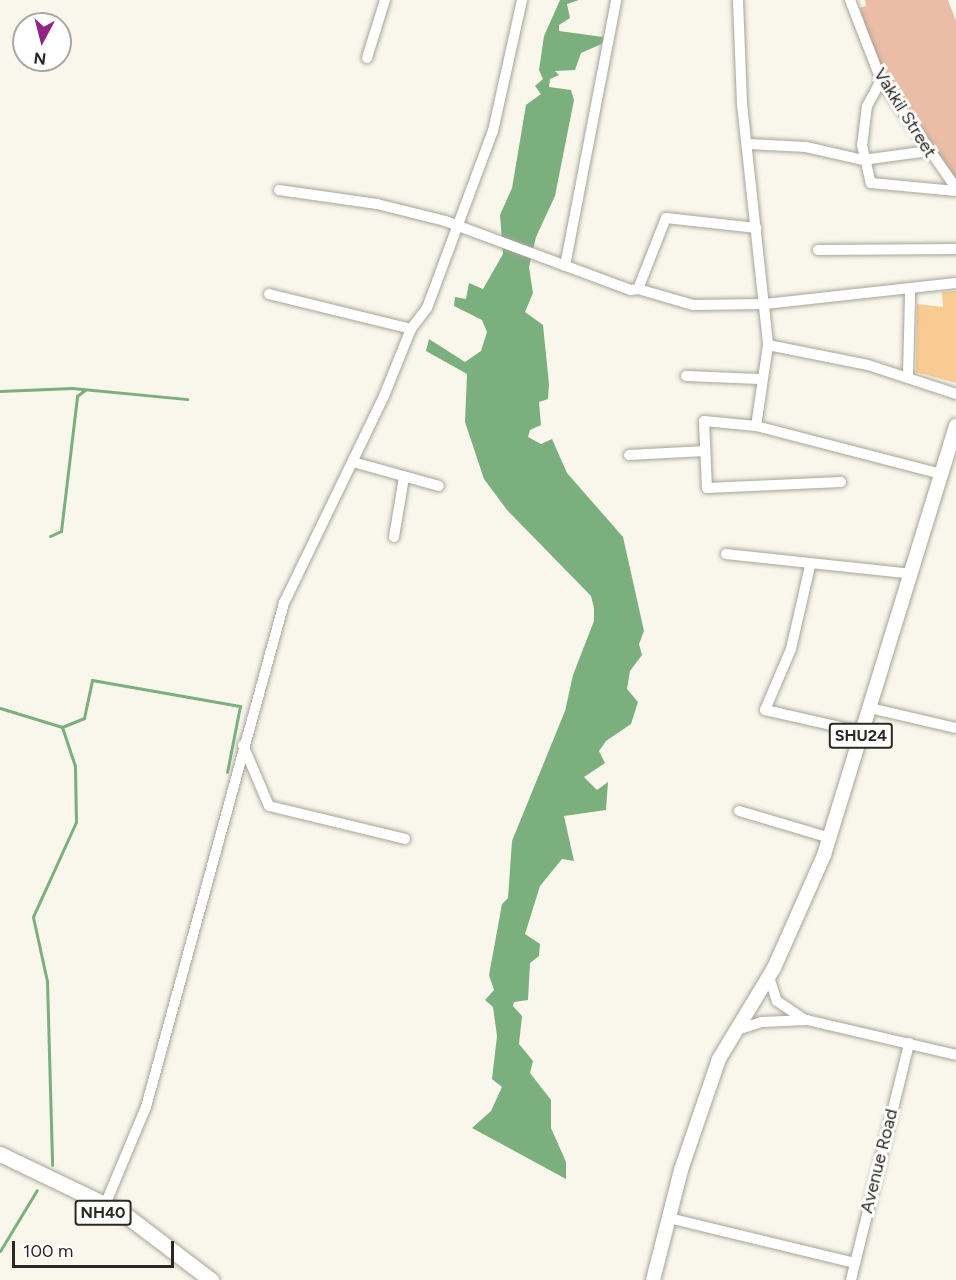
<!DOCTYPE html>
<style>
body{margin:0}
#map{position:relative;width:956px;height:1280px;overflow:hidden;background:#f9f7eb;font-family:Figtree,sans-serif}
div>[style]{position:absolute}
.green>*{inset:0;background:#ebbca6}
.water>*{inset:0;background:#7caf7e}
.stream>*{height:3px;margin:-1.5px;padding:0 1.5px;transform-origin:1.5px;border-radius:1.5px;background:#7caf7e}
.building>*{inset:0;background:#f9cb92}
.roads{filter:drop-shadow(0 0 2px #a6a499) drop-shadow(0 0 2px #a6a499)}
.minor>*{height:10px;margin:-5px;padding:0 5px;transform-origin:5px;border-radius:5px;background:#fff}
.major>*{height:14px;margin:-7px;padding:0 7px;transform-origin:7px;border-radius:7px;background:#fff}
.highway>*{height:15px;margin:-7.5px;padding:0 7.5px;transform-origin:7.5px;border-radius:7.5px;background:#fff}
span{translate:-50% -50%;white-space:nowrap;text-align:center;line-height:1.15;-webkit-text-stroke:6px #fff;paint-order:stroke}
.shield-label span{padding:2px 4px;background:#fff;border:2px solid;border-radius:4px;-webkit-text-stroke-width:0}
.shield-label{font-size:16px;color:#292824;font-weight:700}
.street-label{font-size:18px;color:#292824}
.north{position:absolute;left:12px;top:12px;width:60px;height:60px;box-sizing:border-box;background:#fff;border:2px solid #a9a9a7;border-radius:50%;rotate:187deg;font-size:16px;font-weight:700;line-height:24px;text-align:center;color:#292824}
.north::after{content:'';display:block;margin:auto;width:21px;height:27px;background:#912385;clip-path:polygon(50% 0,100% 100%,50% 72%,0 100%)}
.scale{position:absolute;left:12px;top:1241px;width:162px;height:27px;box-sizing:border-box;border:3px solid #292824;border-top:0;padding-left:8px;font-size:18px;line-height:21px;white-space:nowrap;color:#292824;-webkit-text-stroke:4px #fff;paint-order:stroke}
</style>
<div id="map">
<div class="green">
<i style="clip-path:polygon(865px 0,948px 0,956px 21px,956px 186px,877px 65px,860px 8px,866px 6px)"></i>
</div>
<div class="water">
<i style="clip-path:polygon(560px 0,579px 0,567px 4px,570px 18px,559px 25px,559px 31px,603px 37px,604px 43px,581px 53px,575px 70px,555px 71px,559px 75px,550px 79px,549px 87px,571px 90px,574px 100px,555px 196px,536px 237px,529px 267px,533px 293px,525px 312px,543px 325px,549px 384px,548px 399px,539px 402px,541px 425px,530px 430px,528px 437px,541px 444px,552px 439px,567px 473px,623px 537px,644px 631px,639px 644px,642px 655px,630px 671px,627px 689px,638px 702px,631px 724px,606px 741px,599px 751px,605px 763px,584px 777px,597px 790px,608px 782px,606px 810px,564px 816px,574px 861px,562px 859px,540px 886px,525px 934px,540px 944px,539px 956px,530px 963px,528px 1000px,514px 1002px,513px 1006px,522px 1016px,519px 1044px,533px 1061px,530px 1073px,551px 1100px,551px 1128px,566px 1162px,566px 1179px,472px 1128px,491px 1111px,502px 1087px,492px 1079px,497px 1036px,493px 1007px,485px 1000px,494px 990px,489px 975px,502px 904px,508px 898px,512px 841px,565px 711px,573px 675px,594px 621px,594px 608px,591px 596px,507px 510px,484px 479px,465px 422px,467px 374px,426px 351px,429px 339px,465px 362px,481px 351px,487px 332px,482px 320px,454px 306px,455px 297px,466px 299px,469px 283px,483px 289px,503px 254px,500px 215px,512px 188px,526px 105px,541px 94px,535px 86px,543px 79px,539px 70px,544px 36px)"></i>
</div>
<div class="stream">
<i style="left:0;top:391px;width:72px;rotate:-2.4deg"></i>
<i style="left:72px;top:388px;width:116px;rotate:5.5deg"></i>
<i style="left:50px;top:536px;width:12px;rotate:-24deg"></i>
<i style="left:61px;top:531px;width:136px;rotate:-83.2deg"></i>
<i style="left:77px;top:396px;width:10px;rotate:-37deg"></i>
<i style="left:0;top:708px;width:65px;rotate:17deg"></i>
<i style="left:62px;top:727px;width:41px;rotate:71.6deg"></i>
<i style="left:75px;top:766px;width:56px;rotate:89deg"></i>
<i style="left:76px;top:822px;width:104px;rotate:114.4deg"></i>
<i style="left:33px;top:917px;width:66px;rotate:77.7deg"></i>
<i style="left:47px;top:981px;width:184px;rotate:88.4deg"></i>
<i style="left:62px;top:727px;width:24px;rotate:-22deg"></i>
<i style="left:84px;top:718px;width:39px;rotate:-78deg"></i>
<i style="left:92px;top:680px;width:150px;rotate:10deg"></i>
<i style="left:240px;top:706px;width:67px;rotate:101.1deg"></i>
<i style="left:0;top:1251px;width:71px;rotate:-58.8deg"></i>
</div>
<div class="building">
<i style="clip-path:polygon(956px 291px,956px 383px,916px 372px,917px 304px,943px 307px,942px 292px)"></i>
</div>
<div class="roads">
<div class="minor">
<i style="left:738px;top:0;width:104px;rotate:87.8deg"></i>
<i style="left:742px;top:104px;width:242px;rotate:83.8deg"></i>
<i style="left:768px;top:345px;width:82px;rotate:98.4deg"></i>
<i style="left:850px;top:0;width:86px;rotate:68.8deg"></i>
<i style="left:881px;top:80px;width:131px;rotate:55.2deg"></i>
<i style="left:367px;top:58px;width:61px;rotate:-72.8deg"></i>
<i style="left:881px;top:80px;width:30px;rotate:118deg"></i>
<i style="left:867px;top:106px;width:39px;rotate:97deg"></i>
<i style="left:862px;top:145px;width:39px;rotate:77deg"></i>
<i style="left:871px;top:183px;width:85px;rotate:5.4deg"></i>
<i style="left:749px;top:144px;width:57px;rotate:3deg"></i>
<i style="left:806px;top:147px;width:58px;rotate:12.8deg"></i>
<i style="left:863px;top:160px;width:66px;rotate:-7.9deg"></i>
<i style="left:279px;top:190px;width:99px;rotate:8.1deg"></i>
<i style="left:377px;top:204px;width:70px;rotate:14deg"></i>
<i style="left:445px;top:221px;width:198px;rotate:20.4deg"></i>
<i style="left:631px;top:290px;width:7px;rotate:-8deg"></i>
<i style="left:638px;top:289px;width:76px;rotate:-68.5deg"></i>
<i style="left:666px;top:218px;width:91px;rotate:6.3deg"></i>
<i style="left:818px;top:250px;width:138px;rotate:-0.4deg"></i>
<i style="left:565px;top:266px;width:271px;rotate:-79.1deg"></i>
<i style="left:638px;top:289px;width:57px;rotate:16.2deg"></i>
<i style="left:693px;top:305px;width:72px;rotate:-0.8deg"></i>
<i style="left:765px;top:304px;width:192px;rotate:-6.3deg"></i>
<i style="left:269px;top:294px;width:146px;rotate:13.8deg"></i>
<i style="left:768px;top:345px;width:102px;rotate:11.3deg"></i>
<i style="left:868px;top:365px;width:93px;rotate:18.2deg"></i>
<i style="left:686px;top:376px;width:74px;rotate:2.3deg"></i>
<i style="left:908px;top:376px;width:84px;rotate:-88.6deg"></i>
<i style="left:629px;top:455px;width:76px;rotate:-3deg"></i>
<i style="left:353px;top:462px;width:89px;rotate:15.6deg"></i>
<i style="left:841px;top:482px;width:134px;rotate:177.4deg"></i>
<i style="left:707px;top:488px;width:67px;rotate:-92.6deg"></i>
<i style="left:704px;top:421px;width:52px;rotate:5.5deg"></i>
<i style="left:756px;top:426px;width:192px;rotate:14.5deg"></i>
<i style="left:394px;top:537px;width:61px;rotate:-80.5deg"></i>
<i style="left:726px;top:554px;width:187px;rotate:6.1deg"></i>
<i style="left:810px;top:566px;width:85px;rotate:102.9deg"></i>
<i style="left:791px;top:649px;width:66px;rotate:113.1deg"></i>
<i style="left:765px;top:710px;width:99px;rotate:12.8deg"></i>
<i style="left:870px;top:708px;width:88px;rotate:13.1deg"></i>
<i style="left:243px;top:745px;width:66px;rotate:66.9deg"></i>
<i style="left:269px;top:806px;width:140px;rotate:13.6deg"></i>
<i style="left:739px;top:811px;width:95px;rotate:16.5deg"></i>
<i style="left:769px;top:977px;width:25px;rotate:72deg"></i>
<i style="left:777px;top:1001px;width:32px;rotate:34deg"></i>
<i style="left:734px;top:1031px;width:29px;rotate:-18deg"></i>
<i style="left:762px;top:1022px;width:45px;rotate:-2.5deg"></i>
<i style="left:807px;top:1020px;width:153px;rotate:13.2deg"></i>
<i style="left:102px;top:1212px;width:114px;rotate:-67.3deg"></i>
<i style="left:146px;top:1107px;width:523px;rotate:-74.69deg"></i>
<i style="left:284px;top:603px;width:230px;rotate:-64.2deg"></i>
<i style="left:384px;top:396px;width:72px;rotate:-68.1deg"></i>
<i style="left:411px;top:329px;width:26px;rotate:-53deg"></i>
<i style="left:427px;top:308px;width:189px;rotate:-69.6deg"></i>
<i style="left:493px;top:131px;width:134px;rotate:-77.5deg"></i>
<i style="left:669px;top:1218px;width:191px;rotate:13.6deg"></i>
<i style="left:851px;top:1280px;width:244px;rotate:-76.2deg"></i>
</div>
<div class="major">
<i style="left:653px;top:1280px;width:114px;rotate:-75.7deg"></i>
<i style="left:681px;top:1170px;width:117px;rotate:-71.1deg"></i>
<i style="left:719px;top:1059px;width:106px;rotate:-58.9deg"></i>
<i style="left:774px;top:968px;width:124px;rotate:-66.1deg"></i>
<i style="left:824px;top:855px;width:449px;rotate:-72.9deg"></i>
</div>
<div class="highway">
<i style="left:0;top:1154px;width:136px;rotate:25.6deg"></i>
<i style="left:123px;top:1213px;width:111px;rotate:37.3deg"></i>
</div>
</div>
<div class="shield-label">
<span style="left:861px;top:736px">SHU24</span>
<span style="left:103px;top:1213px">NH40</span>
</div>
<div class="street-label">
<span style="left:905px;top:113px;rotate:58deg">Vakkil Street</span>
<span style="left:879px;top:1161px;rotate:-76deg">Avenue Road</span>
</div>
<div class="north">N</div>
<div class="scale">100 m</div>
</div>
